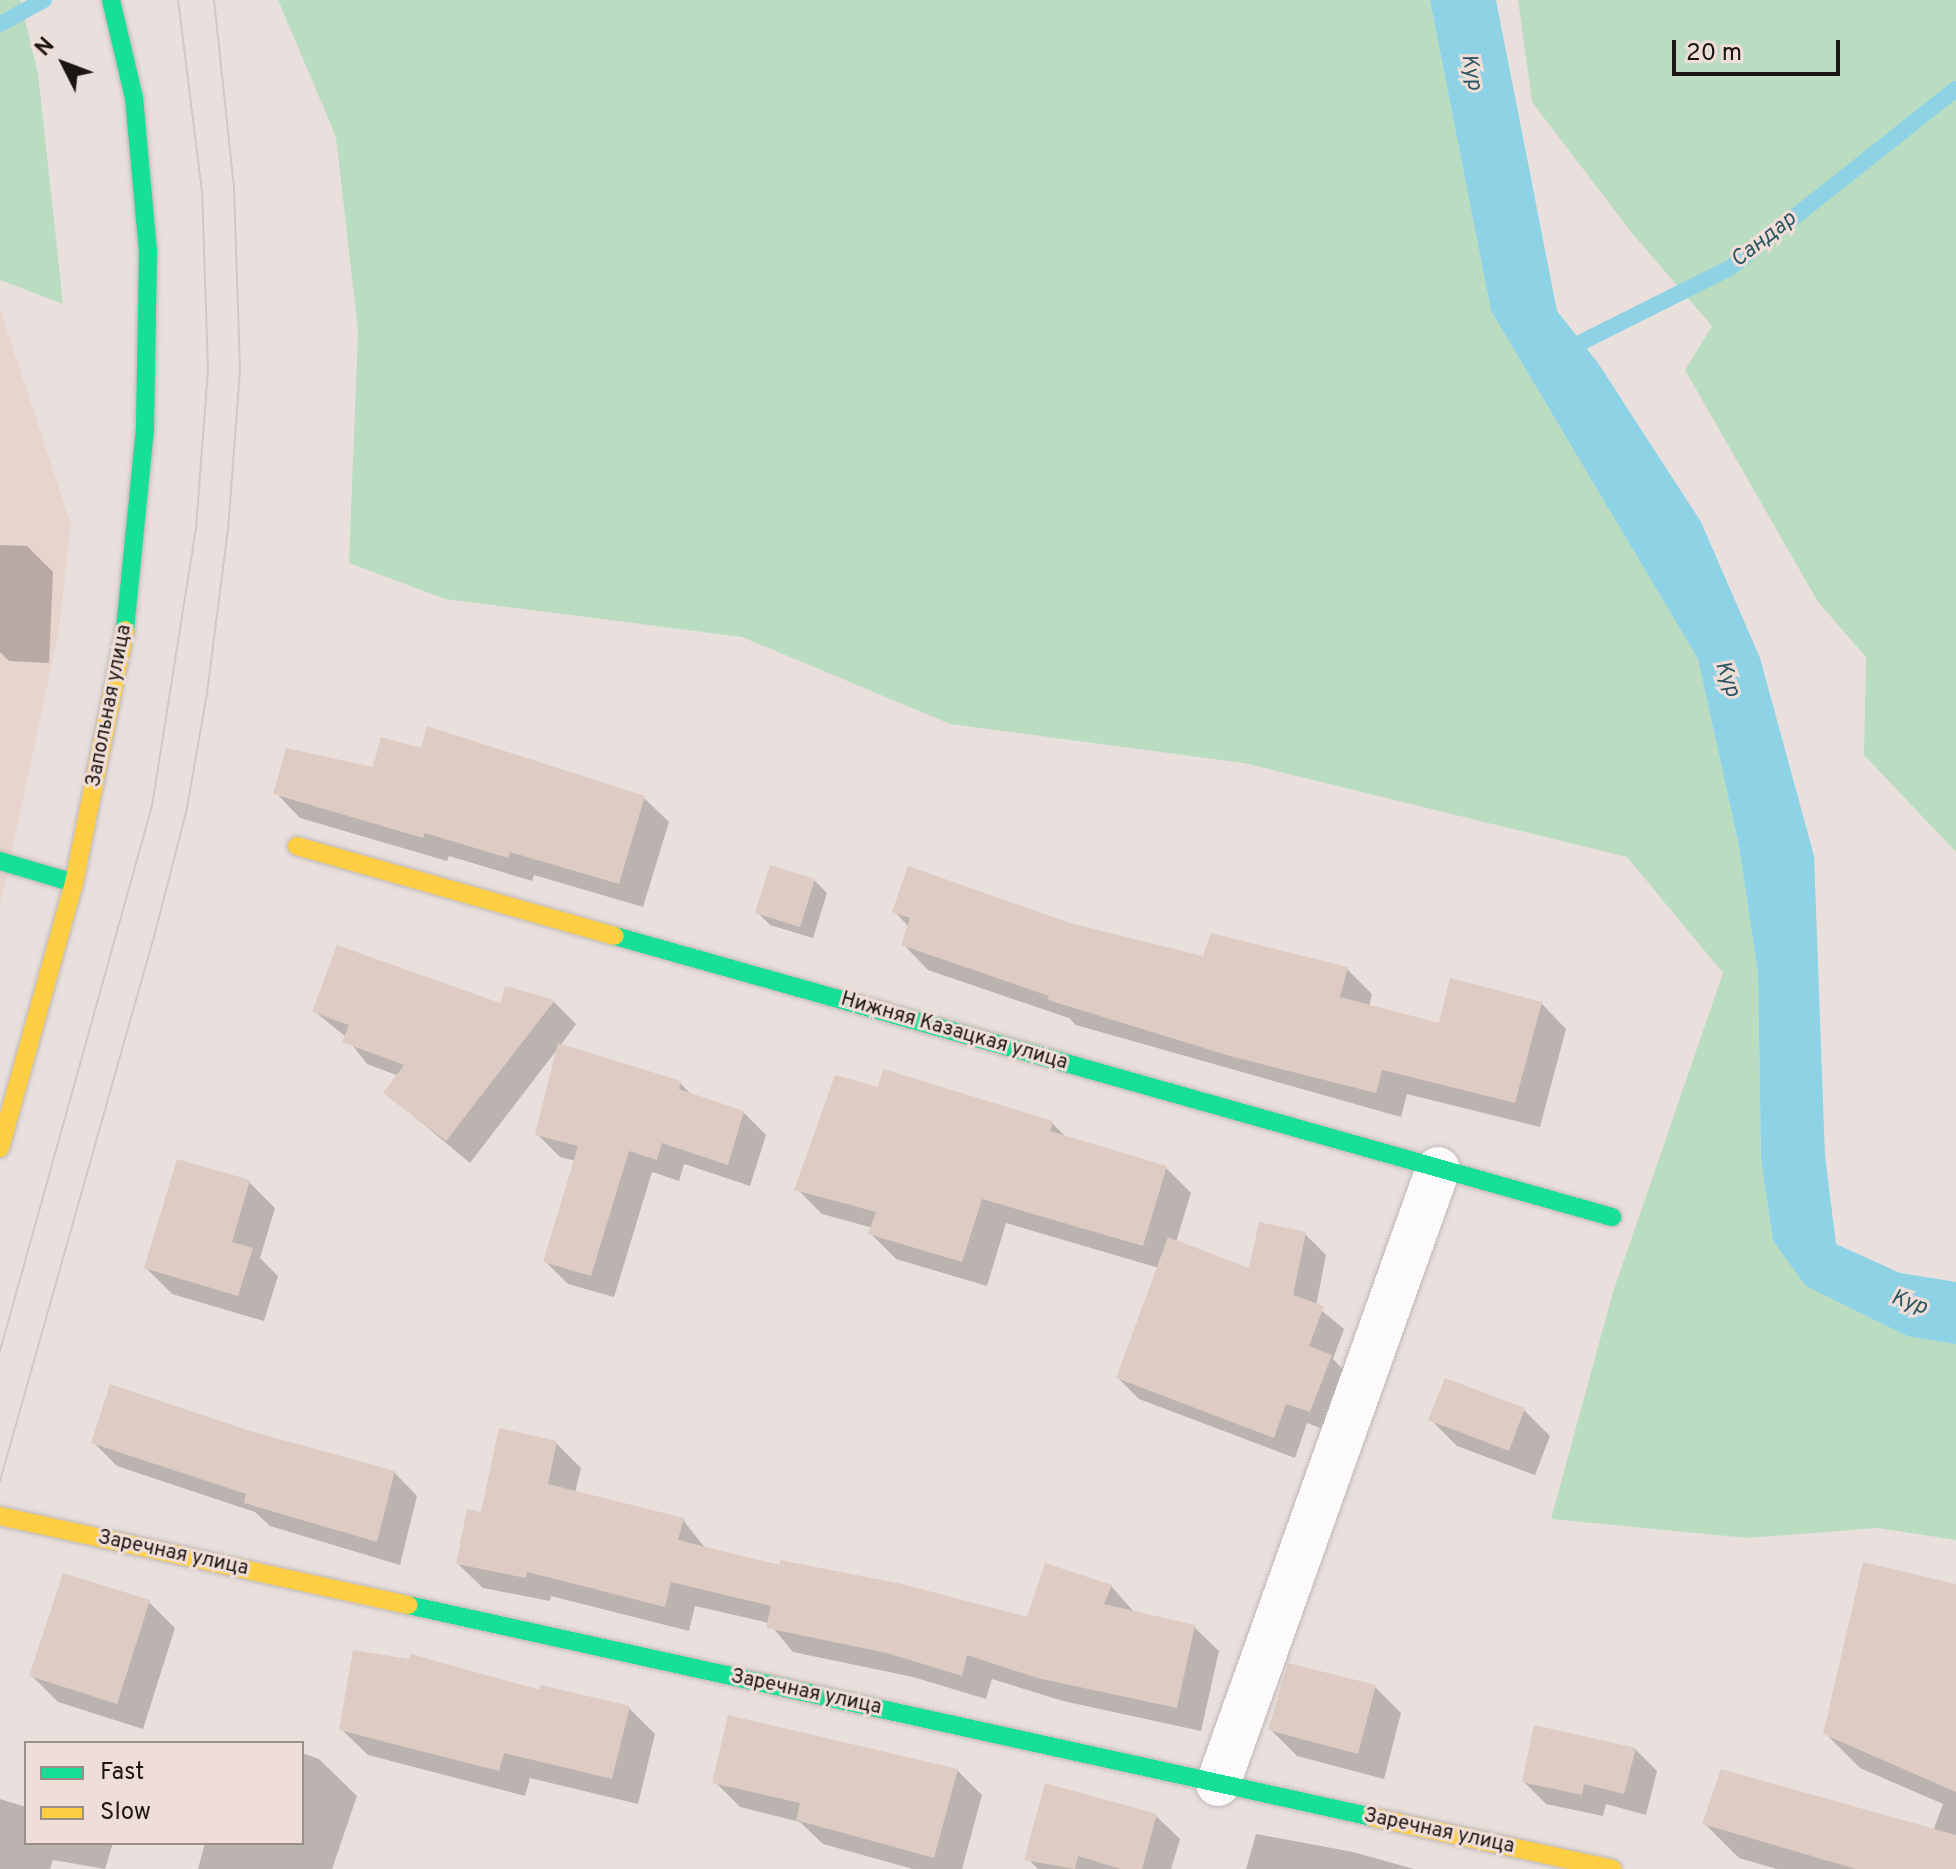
<!DOCTYPE html>
<meta charset="utf-8">
<style>
body{margin:0}
#map{position:relative;width:1956px;height:1869px;overflow:hidden;background:#e9e0dd;font-family:Overpass,sans-serif}
div>[style]{position:absolute}
.built>*{inset:0;background:#e6d4cd}
.green>*{inset:0;background:#baddc2}
.water>*{inset:0;background:#8ed2e5}
.shadow>*{inset:0;background:#0003}
.stream>*{height:16px;margin:-8px;padding:0 8px;transform-origin:8px;border-radius:8px;background:#8ed2e5}
.building>*{inset:0;background:#decbc3}
.roads{filter:drop-shadow(0 0 2px #bfb7b5) drop-shadow(0 0 2px #bfb7b5)}
.street>*{height:44px;margin:-22px;padding:0 22px;transform-origin:22px;border-radius:22px;background:#fcfafa}
.fast>*{height:18px;margin:-9px;padding:0 9px;transform-origin:9px;border-radius:9px;background:#16e098}
.slow>*{height:18px;margin:-9px;padding:0 9px;transform-origin:9px;border-radius:9px;background:#ffcf43}
.tram>*{height:2px;margin:-1px;padding:0 1px;transform-origin:1px;border-radius:1px;background:#ccc9c9}
span{translate:-50% -50%;white-space:nowrap;text-align:center;line-height:1.15;-webkit-text-stroke:6px #efded7;paint-order:stroke}
.street-label{font-size:20px;color:#1b1513}
.water-label{font-size:22px;color:#2a5662;font-style:italic}
.legend{position:absolute;left:24px;top:1741px;width:280px;height:104px;box-sizing:border-box;background:#efded7;border:2px solid #9a8e89;margin:0;padding:10px 14px;list-style:none;font-size:24px;color:#1b1513}
.legend li{display:flex;align-items:center;gap:16px;height:40px}
.legend b{width:40px;border:2px solid #9a8e89}
.north{position:absolute;left:24px;top:24px;width:80px;height:80px;-webkit-text-stroke:6px #efded7;paint-order:stroke;rotate:312deg;font-size:22px;font-weight:700;line-height:32px;text-align:center;color:#1b1513}
.north::after{content:'';display:block;margin:auto;width:28px;height:36px;background:#1b1513;clip-path:polygon(50% 0,100% 100%,50% 72%,0 100%)}
.scale{position:absolute;left:1672px;top:40px;width:168px;height:36px;box-sizing:border-box;border:4px solid #1b1513;border-top:0;padding-left:10px;font-size:24px;line-height:28px;white-space:nowrap;color:#1b1513;-webkit-text-stroke:6px #efded7;paint-order:stroke}
</style>
<div id="map">
<div class="built">
<i style="clip-path:polygon(0 309px,71px 524px,59px 631px,0 908px)"></i>
</div>
<div class="green">
<i style="clip-path:polygon(0 0,20px 0,38px 73px,63px 304px,0 280px)"></i>
<i style="clip-path:polygon(278px 0,1430px 0,1491px 311px,1698px 659px,1739px 846px,1758px 973px,1761px 1159px,1773px 1241px,1807px 1286px,1907px 1336px,1956px 1344px,1956px 1540px,1878px 1528px,1748px 1538px,1551px 1519px,1613px 1292px,1723px 973px,1627px 857px,1244px 763px,950px 724px,742px 637px,445px 599px,349px 563px,358px 331px,336px 137px)"></i>
<i style="clip-path:polygon(1518px 0,1956px 0,1956px 852px,1864px 755px,1866px 657px,1818px 602px,1685px 370px,1712px 326px,1631px 232px,1532px 102px)"></i>
</div>
<div class="water">
<i style="clip-path:polygon(1430px 0,1496px 0,1557px 311px,1598px 363px,1701px 522px,1760px 658px,1814px 856px,1825px 1156px,1836px 1244px,1900px 1273px,1956px 1282px,1956px 1344px,1907px 1336px,1806px 1286px,1773px 1241px,1761px 1159px,1758px 973px,1739px 846px,1698px 659px,1491px 311px)"></i>
</div>
<div class="shadow">
<i style="clip-path:polygon(0 545px,27px 546px,53px 572px,49px 663px,9px 661px,0 652px)"></i>
<i style="clip-path:polygon(374px 770px,644px 798px,669px 822px,643px 907px,534px 875px,532px 881px,449px 856px,447px 861px,300px 818px,276px 793px)"></i>
<i style="clip-path:polygon(814px 880px,827px 893px,813px 938px,770px 925px,757px 912px)"></i>
<i style="clip-path:polygon(894px 911px,1069px 924px,1205px 958px,1347px 969px,1372px 994px,1369px 1007px,1440px 1025px,1541px 1003px,1566px 1029px,1540px 1127px,1407px 1094px,1401px 1117px,1076px 1025px,1069px 1018px,928px 970px,903px 944px,909px 927px)"></i>
<i style="clip-path:polygon(506px 988px,554px 1002px,576px 1024px,560px 1046px,680px 1083px,693px 1096px,743px 1112px,766px 1135px,750px 1186px,684px 1164px,679px 1181px,652px 1172px,614px 1297px,568px 1284px,546px 1262px,576px 1161px,560px 1157px,537px 1134px,559px 1047px,470px 1163px,386px 1093px,399px 1076px,367px 1064px,346px 1037px,314px 1011px,501px 1005px)"></i>
<i style="clip-path:polygon(880px 1089px,1052px 1123px,1068px 1139px,1166px 1168px,1191px 1193px,1176px 1242px,1251px 1271px,1305px 1234px,1326px 1255px,1316px 1306px,1344px 1329px,1333px 1359px,1351px 1378px,1331px 1432px,1307px 1423px,1295px 1458px,1139px 1399px,1118px 1378px,1159px 1268px,1006px 1223px,987px 1286px,896px 1259px,871px 1234px,873px 1228px,822px 1214px,797px 1189px)"></i>
<i style="clip-path:polygon(249px 1182px,275px 1208px,260px 1258px,278px 1276px,264px 1321px,172px 1294px,146px 1268px)"></i>
<i style="clip-path:polygon(1524px 1410px,1550px 1436px,1535px 1475px,1457px 1446px,1431px 1420px)"></i>
<i style="clip-path:polygon(247px 1432px,394px 1472px,417px 1496px,400px 1565px,270px 1526px,255px 1512px,117px 1466px,93px 1442px)"></i>
<i style="clip-path:polygon(556px 1443px,581px 1468px,575px 1493px,683px 1520px,706px 1549px,1029px 1619px,1111px 1586px,1135px 1613px,1194px 1627px,1219px 1651px,1201px 1731px,1063px 1701px,992px 1679px,986px 1699px,913px 1677px,793px 1652px,769px 1623px,695px 1606px,689px 1631px,551px 1596px,550px 1601px,483px 1588px,458px 1564px,483px 1514px)"></i>
<i style="clip-path:polygon(1956px 1586px,1956px 1869px,1777px 1869px,1739px 1858px,1704px 1823px,1933px 1831px,1943px 1804px,1860px 1768px,1825px 1733px)"></i>
<i style="clip-path:polygon(149px 1602px,175px 1628px,143px 1729px,58px 1702px,31px 1675px)"></i>
<i style="clip-path:polygon(1375px 1687px,1401px 1713px,1384px 1779px,1297px 1756px,1271px 1730px)"></i>
<i style="clip-path:polygon(541px 1693px,629px 1708px,655px 1734px,638px 1804px,530px 1778px,525px 1796px,368px 1755px,341px 1729px)"></i>
<i style="clip-path:polygon(1635px 1749px,1657px 1771px,1646px 1815px,1606px 1804px,1603px 1816px,1546px 1804px,1524px 1782px)"></i>
<i style="clip-path:polygon(302px 1753px,319px 1759px,357px 1796px,332px 1869px,198px 1869px,205px 1843px,302px 1843px)"></i>
<i style="clip-path:polygon(957px 1770px,982px 1795px,962px 1869px,913px 1869px,823px 1844px,800px 1822px,740px 1807px,715px 1782px)"></i>
<i style="clip-path:polygon(0 1799px,26px 1807px,26px 1843px,113px 1843px,105px 1869px,53px 1860px,50px 1869px,0 1869px)"></i>
<i style="clip-path:polygon(1156px 1816px,1180px 1839px,1171px 1869px,1038px 1869px,1026px 1857px)"></i>
<i style="clip-path:polygon(1256px 1834px,1353px 1852px,1414px 1869px,1246px 1869px)"></i>
</div>
<div class="stream">
<i style="left:0;top:24px;width:50px;rotate:-28.6deg"></i>
<i style="left:1564px;top:351px;width:186px;rotate:-26.6deg"></i>
<i style="left:1730px;top:268px;width:288px;rotate:-38.4deg"></i>
</div>
<div class="building">
<i style="clip-path:polygon(427px 726px,645px 796px,619px 884px,510px 852px,508px 858px,425px 833px,423px 838px,273px 794px,286px 748px,373px 767px,381px 737px,421px 748px)"></i>
<i style="clip-path:polygon(770px 865px,815px 879px,800px 927px,755px 913px)"></i>
<i style="clip-path:polygon(908px 866px,1070px 923px,1203px 956px,1211px 933px,1348px 967px,1340px 997px,1439px 1023px,1450px 978px,1542px 1002px,1515px 1103px,1382px 1070px,1376px 1093px,1230px 1056px,1048px 1000px,1049px 996px,901px 945px,910px 918px,892px 912px)"></i>
<i style="clip-path:polygon(337px 945px,500px 1003px,505px 986px,555px 1000px,446px 1141px,383px 1093px,404px 1065px,342px 1042px,349px 1025px,312px 1012px)"></i>
<i style="clip-path:polygon(558px 1043px,681px 1081px,679px 1089px,744px 1111px,728px 1165px,662px 1143px,657px 1160px,629px 1151px,591px 1276px,543px 1262px,578px 1146px,535px 1135px)"></i>
<i style="clip-path:polygon(883px 1069px,1053px 1121px,1050px 1131px,1167px 1166px,1143px 1246px,982px 1199px,962px 1262px,868px 1234px,876px 1212px,794px 1190px,835px 1075px,878px 1087px)"></i>
<i style="clip-path:polygon(177px 1159px,250px 1180px,232px 1242px,253px 1248px,238px 1296px,144px 1268px)"></i>
<i style="clip-path:polygon(1259px 1222px,1306px 1232px,1293px 1295px,1324px 1306px,1309px 1346px,1332px 1355px,1310px 1412px,1286px 1404px,1274px 1438px,1116px 1378px,1168px 1237px,1249px 1268px)"></i>
<i style="clip-path:polygon(1445px 1378px,1525px 1408px,1509px 1451px,1428px 1420px)"></i>
<i style="clip-path:polygon(110px 1384px,247px 1430px,395px 1471px,377px 1542px,244px 1503px,246px 1494px,91px 1443px)"></i>
<i style="clip-path:polygon(499px 1428px,557px 1441px,548px 1484px,684px 1518px,678px 1540px,779px 1565px,780px 1560px,902px 1584px,1027px 1617px,1045px 1563px,1112px 1585px,1104px 1604px,1195px 1625px,1177px 1708px,1037px 1678px,967px 1655px,962px 1676px,887px 1653px,766px 1628px,771px 1606px,671px 1582px,665px 1607px,527px 1572px,526px 1578px,456px 1564px,467px 1509px,481px 1512px)"></i>
<i style="clip-path:polygon(1863px 1562px,1956px 1584px,1956px 1792px,1823px 1734px)"></i>
<i style="clip-path:polygon(63px 1573px,150px 1600px,117px 1704px,29px 1676px)"></i>
<i style="clip-path:polygon(353px 1650px,409px 1659px,411px 1654px,540px 1690px,541px 1685px,630px 1706px,612px 1779px,504px 1753px,499px 1771px,339px 1730px)"></i>
<i style="clip-path:polygon(1288px 1663px,1376px 1685px,1358px 1754px,1268px 1730px)"></i>
<i style="clip-path:polygon(728px 1715px,958px 1769px,934px 1858px,796px 1820px,800px 1803px,712px 1783px)"></i>
<i style="clip-path:polygon(1534px 1725px,1636px 1748px,1624px 1794px,1584px 1784px,1582px 1795px,1522px 1782px)"></i>
<i style="clip-path:polygon(1721px 1769px,1956px 1835px,1956px 1869px,1856px 1869px,1702px 1824px)"></i>
<i style="clip-path:polygon(1045px 1783px,1157px 1814px,1142px 1869px,1121px 1869px,1078px 1856px,1075px 1869px,1024px 1860px)"></i>
</div>
<div class="roads">
<div class="street">
<i style="left:1218px;top:1784px;width:653px;rotate:-70.32deg"></i>
</div>
<div class="fast">
<i style="left:111px;top:0;width:101px;rotate:76.8deg"></i>
<i style="left:134px;top:98px;width:156px;rotate:84.8deg"></i>
<i style="left:148px;top:253px;width:176px;rotate:91deg"></i>
<i style="left:145px;top:429px;width:202px;rotate:95.7deg"></i>
<i style="left:0;top:861px;width:77px;rotate:16.6deg"></i>
<i style="left:615px;top:936px;width:1036px;rotate:15.74deg"></i>
<i style="left:408px;top:1605px;width:987px;rotate:12.4deg"></i>
</div>
<div class="slow">
<i style="left:297px;top:846px;width:330px;rotate:15.8deg"></i>
<i style="left:0;top:1148px;width:275px;rotate:-74.4deg"></i>
<i style="left:74px;top:883px;width:258px;rotate:-78.6deg"></i>
<i style="left:0;top:1516px;width:418px;rotate:12.3deg"></i>
<i style="left:1372px;top:1817px;width:246px;rotate:12.2deg"></i>
</div>
</div>
<div class="tram">
<i style="left:0;top:1351px;width:566px;rotate:-74.42deg"></i>
<i style="left:152px;top:806px;width:280px;rotate:-81deg"></i>
<i style="left:196px;top:529px;width:160px;rotate:-85.7deg"></i>
<i style="left:208px;top:369px;width:177px;rotate:-91.9deg"></i>
<i style="left:202px;top:192px;width:193px;rotate:-97.1deg"></i>
<i style="left:0;top:1481px;width:569px;rotate:-74.21deg"></i>
<i style="left:155px;top:933px;width:129px;rotate:-75.6deg"></i>
<i style="left:187px;top:808px;width:117px;rotate:-80.1deg"></i>
<i style="left:207px;top:693px;width:164px;rotate:-82.7deg"></i>
<i style="left:228px;top:530px;width:161px;rotate:-85.7deg"></i>
<i style="left:240px;top:369px;width:182px;rotate:-91.9deg"></i>
<i style="left:234px;top:187px;width:188px;rotate:-96.1deg"></i>
</div>
<div class="street-label">
<span style="left:110px;top:706px;rotate:-79deg">Запольная улица</span>
<span style="left:954px;top:1032px;rotate:16deg">Нижняя Казацкая улица</span>
<span style="left:173px;top:1554px;rotate:12deg">Заречная улица</span>
<span style="left:806px;top:1693px;rotate:12deg">Заречная улица</span>
<span style="left:1439px;top:1832px;rotate:12deg">Заречная улица</span>
</div>
<div class="water-label">
<span style="left:1471px;top:72px;rotate:79deg">Кур</span>
<span style="left:1764px;top:240px;rotate:-38deg">Сандар</span>
<span style="left:1727px;top:679px;rotate:70deg">Кур</span>
<span style="left:1909px;top:1303px;rotate:19deg">Кур</span>
</div>
<ul class="legend">
<li><b style="height:10px;background:#16e098"></b>Fast</li>
<li><b style="height:10px;background:#ffcf43"></b>Slow</li>
</ul>
<div class="north">N</div>
<div class="scale">20 m</div>
</div>
